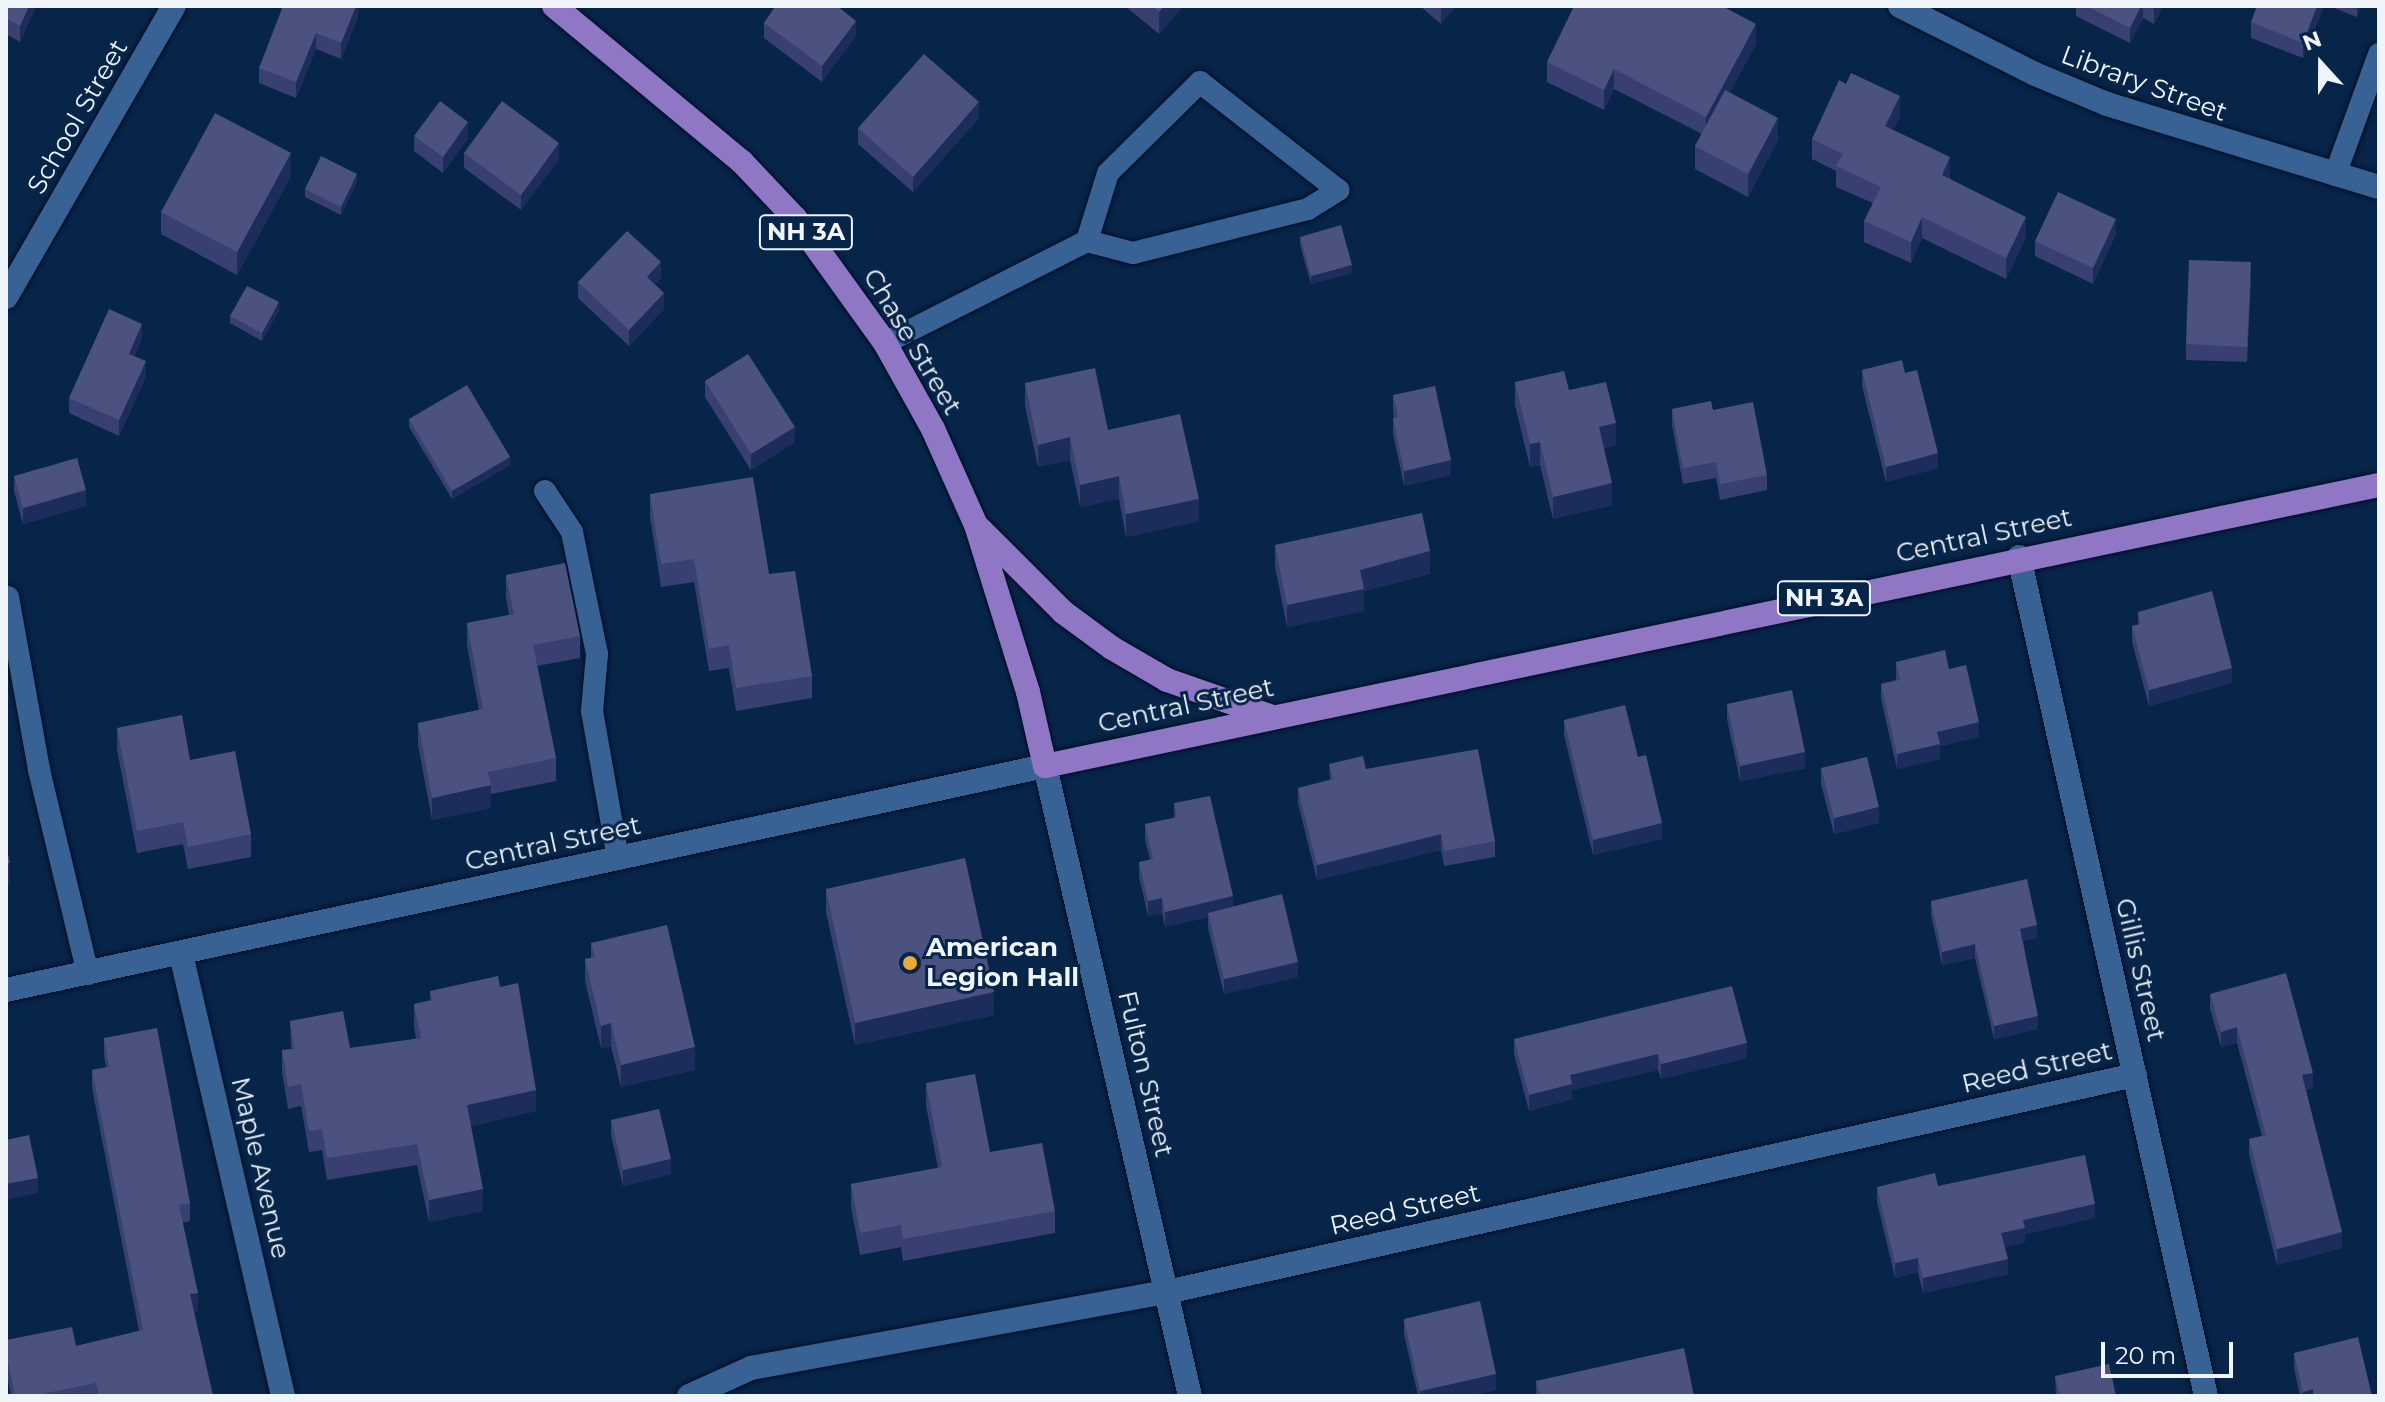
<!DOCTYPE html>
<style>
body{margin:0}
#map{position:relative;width:2385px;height:1402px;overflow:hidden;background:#072549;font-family:Montserrat,sans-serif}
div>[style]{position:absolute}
.roads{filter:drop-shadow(0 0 2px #000e26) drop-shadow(0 0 2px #000e26)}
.lane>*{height:22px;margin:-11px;padding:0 11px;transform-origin:11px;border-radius:11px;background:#396294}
.street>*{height:24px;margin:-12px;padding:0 12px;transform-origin:12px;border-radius:12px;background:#396294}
.secondary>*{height:24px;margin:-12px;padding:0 12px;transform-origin:12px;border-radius:12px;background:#396294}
.primary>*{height:24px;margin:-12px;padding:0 12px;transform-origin:12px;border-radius:12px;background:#8f77c6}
.wall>*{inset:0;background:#383f71}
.shaded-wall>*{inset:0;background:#1c2c5b}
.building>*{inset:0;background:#4c5280}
.dots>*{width:22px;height:22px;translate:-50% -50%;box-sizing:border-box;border:4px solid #072549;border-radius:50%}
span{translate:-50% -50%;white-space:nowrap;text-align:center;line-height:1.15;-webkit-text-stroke:6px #072549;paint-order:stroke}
.shield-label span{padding:2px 6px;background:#072549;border:2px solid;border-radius:6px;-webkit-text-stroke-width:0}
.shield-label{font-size:24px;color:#f0f5fb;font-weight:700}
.street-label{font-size:26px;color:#f0f5fb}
.poi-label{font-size:26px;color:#f0f5fb;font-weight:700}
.left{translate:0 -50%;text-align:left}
.frame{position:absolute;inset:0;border:8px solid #f0f5fb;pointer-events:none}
.north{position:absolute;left:2281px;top:24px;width:80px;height:80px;-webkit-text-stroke:6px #072549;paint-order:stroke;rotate:339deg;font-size:22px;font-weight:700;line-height:32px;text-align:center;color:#f0f5fb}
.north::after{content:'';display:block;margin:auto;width:28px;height:36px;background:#f0f5fb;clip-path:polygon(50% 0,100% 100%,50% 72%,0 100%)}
.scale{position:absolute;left:2101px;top:1342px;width:132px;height:36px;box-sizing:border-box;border:4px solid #f0f5fb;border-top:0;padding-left:10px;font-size:24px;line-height:28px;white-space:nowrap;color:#f0f5fb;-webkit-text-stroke:6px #072549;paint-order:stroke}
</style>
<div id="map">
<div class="roads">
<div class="lane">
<i style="left:2335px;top:175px;width:129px;rotate:-70deg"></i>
<i style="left:885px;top:343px;width:226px;rotate:-26.8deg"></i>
<i style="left:1087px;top:241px;width:48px;rotate:14.6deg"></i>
<i style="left:1133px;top:253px;width:180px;rotate:-14.1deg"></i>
<i style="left:1308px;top:209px;width:36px;rotate:-32deg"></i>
<i style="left:1338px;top:190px;width:175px;rotate:-142deg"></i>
<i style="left:1200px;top:82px;width:129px;rotate:135.3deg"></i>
<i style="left:1108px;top:173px;width:71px;rotate:107.2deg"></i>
<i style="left:545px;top:491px;width:49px;rotate:56.6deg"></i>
<i style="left:572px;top:532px;width:125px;rotate:78.4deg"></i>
<i style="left:597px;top:654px;width:57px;rotate:95deg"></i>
<i style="left:592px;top:711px;width:149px;rotate:80deg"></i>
<i style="left:8px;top:597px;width:176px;rotate:79.8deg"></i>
<i style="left:39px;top:770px;width:210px;rotate:76.5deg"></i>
</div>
<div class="street">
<i style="left:6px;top:297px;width:336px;rotate:-60deg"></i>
<i style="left:2019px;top:557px;width:860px;rotate:77.44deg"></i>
<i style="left:1045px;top:766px;width:646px;rotate:77.04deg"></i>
<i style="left:181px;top:954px;width:454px;rotate:77deg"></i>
<i style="left:689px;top:1396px;width:68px;rotate:-24.3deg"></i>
<i style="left:751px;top:1368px;width:423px;rotate:-10.4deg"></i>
<i style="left:1167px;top:1292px;width:992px;rotate:-12.64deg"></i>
</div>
<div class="secondary">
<i style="left:1900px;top:6px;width:151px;rotate:26.7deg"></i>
<i style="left:2035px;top:74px;width:78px;rotate:22.6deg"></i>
<i style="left:2107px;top:104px;width:284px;rotate:17deg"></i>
<i style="left:6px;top:990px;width:1063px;rotate:-12.17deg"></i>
</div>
<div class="primary">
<i style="left:554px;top:6px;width:244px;rotate:39.7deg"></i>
<i style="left:742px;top:162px;width:77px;rotate:46.6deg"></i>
<i style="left:795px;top:218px;width:154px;rotate:54.2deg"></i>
<i style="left:885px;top:343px;width:98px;rotate:60.8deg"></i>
<i style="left:933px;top:429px;width:105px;rotate:65.9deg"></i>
<i style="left:976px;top:525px;width:175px;rotate:72.7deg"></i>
<i style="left:1028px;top:692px;width:76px;rotate:77.1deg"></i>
<i style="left:1045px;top:766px;width:1363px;rotate:-11.9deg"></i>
<i style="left:978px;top:527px;width:120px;rotate:45deg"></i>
<i style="left:1063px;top:612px;width:61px;rotate:36.3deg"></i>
<i style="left:1112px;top:648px;width:64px;rotate:30.2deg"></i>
<i style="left:1167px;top:680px;width:109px;rotate:19.3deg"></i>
</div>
</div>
<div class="wall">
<i style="clip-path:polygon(6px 6px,36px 6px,20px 42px,6px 34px)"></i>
<i style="clip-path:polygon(358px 6px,358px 17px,341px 59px,316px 49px,296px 98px,259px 83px,259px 68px)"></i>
<i style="clip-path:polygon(772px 6px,837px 6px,856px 36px,822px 82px,764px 38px,764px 23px,774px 8px)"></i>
<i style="clip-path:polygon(1125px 6px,1183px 6px,1159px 34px)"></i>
<i style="clip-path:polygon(1420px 6px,1456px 6px,1441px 24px)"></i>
<i style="clip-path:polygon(2076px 6px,2163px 6px,2154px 24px,2143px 18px,2130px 43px,2076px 16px)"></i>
<i style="clip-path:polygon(2257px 6px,2324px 6px,2303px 58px,2251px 38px,2251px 22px)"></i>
<i style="clip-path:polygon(2329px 6px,2361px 6px,2357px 17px)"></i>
<i style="clip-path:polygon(1756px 44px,1730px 92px,1778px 140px,1748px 197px,1695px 169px,1695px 146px,1702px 134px,1614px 89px,1604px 110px,1547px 82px,1547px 62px)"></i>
<i style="clip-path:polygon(1846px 84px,1900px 116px,1893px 130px,1950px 177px,1950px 179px,2026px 237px,2006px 279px,1922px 238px,1911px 263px,1864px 242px,1864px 221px,1873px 203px,1836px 187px,1836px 171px,1812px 159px,1812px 139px)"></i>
<i style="clip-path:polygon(979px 118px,913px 192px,858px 144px,858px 128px)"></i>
<i style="clip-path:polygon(414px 136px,468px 138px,443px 173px,414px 151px)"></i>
<i style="clip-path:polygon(464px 153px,559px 159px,521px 210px,464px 168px)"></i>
<i style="clip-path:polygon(291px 176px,237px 275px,161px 234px,161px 212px)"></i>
<i style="clip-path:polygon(357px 182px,341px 215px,305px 197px,305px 189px)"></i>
<i style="clip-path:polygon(2116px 234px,2093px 284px,2035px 256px,2035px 241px)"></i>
<i style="clip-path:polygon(1300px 237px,1352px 273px,1311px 284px,1300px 245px)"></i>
<i style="clip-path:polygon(661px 278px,655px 284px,664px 309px,629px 346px,578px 298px,578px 282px)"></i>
<i style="clip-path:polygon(2251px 278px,2247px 362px,2186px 360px,2186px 344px)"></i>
<i style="clip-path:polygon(279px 310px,262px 341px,230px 323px,230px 316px)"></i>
<i style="clip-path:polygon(142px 339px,134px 356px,146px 377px,119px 436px,69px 413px,69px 398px)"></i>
<i style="clip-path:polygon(1862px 370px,1905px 373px,1938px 468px,1886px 482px,1862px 386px)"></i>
<i style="clip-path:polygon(705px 381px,795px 442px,751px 470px,705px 397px)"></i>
<i style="clip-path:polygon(1515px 382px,1569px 390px,1616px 445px,1604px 448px,1612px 505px,1553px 519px,1540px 465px,1530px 467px,1515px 405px)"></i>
<i style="clip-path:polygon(1025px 383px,1108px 430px,1199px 521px,1126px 537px,1119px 499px,1080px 507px,1070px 460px,1038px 467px,1025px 406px)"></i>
<i style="clip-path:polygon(1393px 395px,1451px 475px,1404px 486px,1393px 434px,1393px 418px,1394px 418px,1393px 411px)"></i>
<i style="clip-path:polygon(1672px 409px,1713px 410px,1767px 475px,1767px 490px,1720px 500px,1716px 478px,1683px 484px,1672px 425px)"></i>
<i style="clip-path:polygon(409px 419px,510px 465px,452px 499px,409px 427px)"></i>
<i style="clip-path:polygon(14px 476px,86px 506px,23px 524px,14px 491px)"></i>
<i style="clip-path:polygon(650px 494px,769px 574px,812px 676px,812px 698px,736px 711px,729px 668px,709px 671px,694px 582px,661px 587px,650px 517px)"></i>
<i style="clip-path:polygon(1275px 545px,1430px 574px,1364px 591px,1364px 611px,1287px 627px,1275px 567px)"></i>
<i style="clip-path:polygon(506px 575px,580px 636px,580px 658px,537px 666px,556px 758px,556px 781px,491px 794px,491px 808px,432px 820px,418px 745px,418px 723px,479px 710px,467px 646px,467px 623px,509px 615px,506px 597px)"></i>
<i style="clip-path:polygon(2138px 612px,2232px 683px,2149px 706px,2132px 642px,2132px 626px,2138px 625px)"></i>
<i style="clip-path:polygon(1896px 662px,1949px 669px,1979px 737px,1940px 746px,1940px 759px,1897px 769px,1881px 699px,1881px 684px,1896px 680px)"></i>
<i style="clip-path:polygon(1727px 704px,1805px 768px,1740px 781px,1727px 719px)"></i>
<i style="clip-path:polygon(1564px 720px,1638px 757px,1662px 839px,1593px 855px,1564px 735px)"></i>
<i style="clip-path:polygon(117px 728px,190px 760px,251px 834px,251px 857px,188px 869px,183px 844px,137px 853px,117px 750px)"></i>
<i style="clip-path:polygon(1329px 764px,1366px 769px,1495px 841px,1495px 857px,1444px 866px,1441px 850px,1317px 880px,1298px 803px,1298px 788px,1330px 780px)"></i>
<i style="clip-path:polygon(1821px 768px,1879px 823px,1834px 834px,1821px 784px)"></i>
<i style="clip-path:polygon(1174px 803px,1233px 906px,1298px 977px,1224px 994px,1208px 928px,1208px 917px,1165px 927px,1162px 913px,1148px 916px,1139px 877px,1139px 862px,1150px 860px,1145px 840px,1145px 824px,1174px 818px)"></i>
<i style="clip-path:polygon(826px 889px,994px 1015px,855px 1045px,826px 912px)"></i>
<i style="clip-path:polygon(1931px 901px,2037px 938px,2023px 941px,2038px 1029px,1994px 1039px,1975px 958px,1942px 965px,1931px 915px)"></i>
<i style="clip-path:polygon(591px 943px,695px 1070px,621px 1087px,611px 1046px,601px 1048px,585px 981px,585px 959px,591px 958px)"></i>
<i style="clip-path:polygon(500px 987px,536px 1111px,471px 1126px,483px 1211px,429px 1222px,417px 1165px,327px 1180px,322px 1150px,309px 1152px,301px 1106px,288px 1109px,282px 1072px,282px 1050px,291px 1049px,290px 1021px,350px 1048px,416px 1039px,414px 1026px,414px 1004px,430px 1001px,430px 991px)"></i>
<i style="clip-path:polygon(2210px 994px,2313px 1088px,2306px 1090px,2342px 1248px,2277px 1265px,2249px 1155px,2249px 1139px,2262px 1136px,2237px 1043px,2221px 1047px,2210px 1009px)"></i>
<i style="clip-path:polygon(104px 1038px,190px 1203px,190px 1221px,182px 1223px,198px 1311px,194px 1312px,213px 1396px,11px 1396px,6px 1370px,6px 1340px,76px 1346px,139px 1331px,92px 1088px,92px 1070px,106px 1067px,104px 1056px)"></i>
<i style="clip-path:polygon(1514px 1039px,1747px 1058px,1661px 1079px,1658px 1070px,1572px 1090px,1572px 1099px,1529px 1111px,1514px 1054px)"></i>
<i style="clip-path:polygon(926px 1083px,990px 1152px,1055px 1211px,1055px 1233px,903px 1261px,901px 1247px,860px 1255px,851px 1207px,851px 1184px,938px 1168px,926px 1106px)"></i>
<i style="clip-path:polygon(611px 1120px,671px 1174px,623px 1186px,611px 1136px)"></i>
<i style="clip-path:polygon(1938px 1186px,2095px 1218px,2025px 1234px,2025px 1242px,2005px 1247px,2008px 1274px,1923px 1293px,1918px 1272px,1895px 1278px,1877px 1202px,1877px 1187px)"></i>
<i style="clip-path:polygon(1404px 1319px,1496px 1390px,1468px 1396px,1418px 1396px,1404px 1334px)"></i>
<i style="clip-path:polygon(2294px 1353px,2372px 1396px,2300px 1396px,2294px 1368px)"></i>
<i style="clip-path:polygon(2055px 1376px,2116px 1396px,2056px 1396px)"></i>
<i style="clip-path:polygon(1536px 1381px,1694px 1396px,1536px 1396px)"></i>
</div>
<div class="shaded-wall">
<i style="clip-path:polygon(29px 6px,36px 6px,20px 42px,20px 26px)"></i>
<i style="clip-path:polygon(356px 6px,358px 6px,358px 17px,341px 59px,341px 43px)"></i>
<i style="clip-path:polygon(1164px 6px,1183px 6px,1159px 34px,1159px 12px)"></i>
<i style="clip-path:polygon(1441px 6px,1456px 6px,1441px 24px)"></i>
<i style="clip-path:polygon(2141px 6px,2143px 6px,2143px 18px,2130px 43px,2130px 28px)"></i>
<i style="clip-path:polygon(2155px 6px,2163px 6px,2154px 24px,2154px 8px)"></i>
<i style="clip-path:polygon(2317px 6px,2324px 6px,2303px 58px,2303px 43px)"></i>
<i style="clip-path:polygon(2357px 6px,2361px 6px,2357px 17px)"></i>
<i style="clip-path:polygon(856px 21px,856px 36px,822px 82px,822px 66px)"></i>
<i style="clip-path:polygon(1756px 24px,1756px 44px,1706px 137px,1706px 117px)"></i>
<i style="clip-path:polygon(316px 33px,316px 49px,296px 98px,296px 82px)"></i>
<i style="clip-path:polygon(1614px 69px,1614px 89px,1604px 110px,1604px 90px)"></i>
<i style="clip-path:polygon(1900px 96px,1900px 116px,1885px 147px,1885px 126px)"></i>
<i style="clip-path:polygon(979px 102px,979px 118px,913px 192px,913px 177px)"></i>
<i style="clip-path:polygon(1778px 118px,1778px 140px,1748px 197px,1748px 174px)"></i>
<i style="clip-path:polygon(468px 122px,468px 138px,443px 173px,443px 157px)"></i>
<i style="clip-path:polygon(559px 143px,559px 159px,521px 210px,521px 195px)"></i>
<i style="clip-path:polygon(291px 153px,291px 176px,237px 275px,237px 252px)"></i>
<i style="clip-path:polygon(1950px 157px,1950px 177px,1942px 196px,1942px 175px)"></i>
<i style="clip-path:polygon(357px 174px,357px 182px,341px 215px,341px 207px)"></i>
<i style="clip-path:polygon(1922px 217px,1922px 238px,1911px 263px,1911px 242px)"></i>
<i style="clip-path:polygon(2026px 217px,2026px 237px,2006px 279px,2006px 258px)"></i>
<i style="clip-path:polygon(2116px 219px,2116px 234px,2093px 284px,2093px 268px)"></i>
<i style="clip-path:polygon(661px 262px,661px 278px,647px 293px,647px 277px)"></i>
<i style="clip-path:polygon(1352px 265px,1352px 273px,1311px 284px,1311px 276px)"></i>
<i style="clip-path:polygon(664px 293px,664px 309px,629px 346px,629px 330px)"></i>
<i style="clip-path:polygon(279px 302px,279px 310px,262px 341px,262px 333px)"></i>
<i style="clip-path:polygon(142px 324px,142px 339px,129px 370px,129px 354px)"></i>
<i style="clip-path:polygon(146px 361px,146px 377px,119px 436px,119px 420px)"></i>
<i style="clip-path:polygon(1616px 423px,1616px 445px,1599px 449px,1599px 427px)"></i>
<i style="clip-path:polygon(795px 427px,795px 442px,751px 470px,751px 454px)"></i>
<i style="clip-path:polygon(1070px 437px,1070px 460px,1038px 467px,1038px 445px)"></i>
<i style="clip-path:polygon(1540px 442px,1540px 465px,1530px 467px,1530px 444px)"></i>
<i style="clip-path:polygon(1938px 453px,1938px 468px,1886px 482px,1886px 467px)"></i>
<i style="clip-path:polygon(510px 457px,510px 465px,452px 499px,452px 491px)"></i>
<i style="clip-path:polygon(1451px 460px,1451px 475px,1404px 486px,1404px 471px)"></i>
<i style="clip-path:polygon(1119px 476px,1119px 499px,1080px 507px,1080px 485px)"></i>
<i style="clip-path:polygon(1612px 483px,1612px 505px,1553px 519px,1553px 497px)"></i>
<i style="clip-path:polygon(86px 490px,86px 506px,23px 524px,23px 508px)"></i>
<i style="clip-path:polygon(1199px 499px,1199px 521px,1126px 537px,1126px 514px)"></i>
<i style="clip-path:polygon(1430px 551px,1430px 574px,1364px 591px,1364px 611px,1287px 627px,1287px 605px,1360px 570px)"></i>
<i style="clip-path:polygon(2232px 668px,2232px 683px,2149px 706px,2149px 690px)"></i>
<i style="clip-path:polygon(1979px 722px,1979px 737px,1940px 746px,1940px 759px,1897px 769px,1897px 754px,1937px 732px)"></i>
<i style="clip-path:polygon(1805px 752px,1805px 768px,1740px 781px,1740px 766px)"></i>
<i style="clip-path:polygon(491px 785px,491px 808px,432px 820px,432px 798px)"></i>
<i style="clip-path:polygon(1879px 807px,1879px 823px,1834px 834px,1834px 818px)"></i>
<i style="clip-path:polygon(1662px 823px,1662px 839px,1593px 855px,1593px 840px)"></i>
<i style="clip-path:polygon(1441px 834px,1441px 850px,1317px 880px,1317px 865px)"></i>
<i style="clip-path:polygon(10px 863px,10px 885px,6px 886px,6px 864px)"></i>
<i style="clip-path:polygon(1233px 896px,1233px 912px,1208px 913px,1208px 917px,1165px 927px,1165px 912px)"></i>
<i style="clip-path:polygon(1162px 898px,1162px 913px,1148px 916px,1148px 901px)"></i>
<i style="clip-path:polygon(2037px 925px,2037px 938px,2020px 942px,2020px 929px)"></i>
<i style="clip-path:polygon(1975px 944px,1975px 958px,1942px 965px,1942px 952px)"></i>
<i style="clip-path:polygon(1298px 962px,1298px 977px,1224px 994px,1224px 979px)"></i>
<i style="clip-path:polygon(994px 992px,994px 1015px,855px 1045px,855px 1023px)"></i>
<i style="clip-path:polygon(2038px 1016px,2038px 1029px,1994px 1039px,1994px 1026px)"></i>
<i style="clip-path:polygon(611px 1023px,611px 1046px,601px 1048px,601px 1026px)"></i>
<i style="clip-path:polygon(2237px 1027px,2237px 1043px,2221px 1047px,2221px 1032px)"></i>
<i style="clip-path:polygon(1747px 1043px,1747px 1058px,1661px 1079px,1661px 1064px)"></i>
<i style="clip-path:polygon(695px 1047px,695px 1070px,621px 1087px,621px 1065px)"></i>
<i style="clip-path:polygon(1658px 1054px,1658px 1070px,1572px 1090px,1572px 1099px,1529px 1111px,1529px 1095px,1570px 1075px)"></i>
<i style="clip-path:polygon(2313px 1073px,2313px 1088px,2302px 1091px,2302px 1075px)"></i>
<i style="clip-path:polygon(536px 1090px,536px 1111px,467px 1127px,467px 1105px)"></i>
<i style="clip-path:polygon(671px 1159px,671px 1174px,623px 1186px,623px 1170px)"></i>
<i style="clip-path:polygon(38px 1178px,38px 1193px,6px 1200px,6px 1184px)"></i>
<i style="clip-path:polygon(483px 1189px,483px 1211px,429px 1222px,429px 1200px)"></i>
<i style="clip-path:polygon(2095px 1204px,2095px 1218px,2025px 1234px,2025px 1242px,2001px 1248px,2001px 1233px,2023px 1220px)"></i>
<i style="clip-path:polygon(2342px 1232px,2342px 1248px,2277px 1265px,2277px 1249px)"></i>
<i style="clip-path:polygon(1918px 1258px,1918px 1272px,1895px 1278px,1895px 1263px)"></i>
<i style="clip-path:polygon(2008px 1259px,2008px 1274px,1923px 1293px,1923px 1278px)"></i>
<i style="clip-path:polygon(198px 1293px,198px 1311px,190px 1313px,190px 1294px)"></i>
<i style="clip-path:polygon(1496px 1374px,1496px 1390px,1468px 1396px,1420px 1396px,1420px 1391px)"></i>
<i style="clip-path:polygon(2313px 1389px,2313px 1396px,2303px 1396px,2303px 1392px)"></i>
</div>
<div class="building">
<i style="clip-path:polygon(6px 6px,29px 6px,20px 26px,6px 18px)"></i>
<i style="clip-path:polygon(283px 6px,356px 6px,341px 43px,316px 33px,296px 82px,259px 68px)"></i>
<i style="clip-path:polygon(776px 6px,837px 6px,856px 21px,822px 66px,764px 23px)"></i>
<i style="clip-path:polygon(1152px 6px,1164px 6px,1159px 12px)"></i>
<i style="clip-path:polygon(1574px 6px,1722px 6px,1756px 24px,1706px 117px,1614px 69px,1604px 90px,1547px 62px)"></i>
<i style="clip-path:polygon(2087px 6px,2141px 6px,2130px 28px)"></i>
<i style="clip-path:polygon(2257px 6px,2317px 6px,2303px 43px,2251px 22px)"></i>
<i style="clip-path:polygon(924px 54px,979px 102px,913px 177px,858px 128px)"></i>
<i style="clip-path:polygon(1851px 73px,1900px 96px,1885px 126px,1950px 157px,1942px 175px,2026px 217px,2006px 258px,1922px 217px,1911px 242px,1864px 221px,1881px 187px,1836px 166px,1843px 154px,1812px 139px,1839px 80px,1846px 84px)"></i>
<i style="clip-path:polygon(1725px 90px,1778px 118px,1748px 174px,1695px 146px)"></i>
<i style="clip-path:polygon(440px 101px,468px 122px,443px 157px,414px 136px)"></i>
<i style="clip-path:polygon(502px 101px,559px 143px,521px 195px,464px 153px)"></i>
<i style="clip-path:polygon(215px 113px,291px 153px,237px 252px,161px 212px)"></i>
<i style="clip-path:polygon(321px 156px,357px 174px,341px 207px,305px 189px)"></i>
<i style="clip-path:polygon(2058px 192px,2116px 219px,2093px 268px,2035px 241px)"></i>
<i style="clip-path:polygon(1341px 225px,1352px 265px,1311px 276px,1300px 237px)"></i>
<i style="clip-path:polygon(627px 231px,661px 262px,647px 277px,664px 293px,629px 330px,578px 282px)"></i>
<i style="clip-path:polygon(2189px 260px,2251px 262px,2247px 347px,2186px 344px)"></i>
<i style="clip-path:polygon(247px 286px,279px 302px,262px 333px,230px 316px)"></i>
<i style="clip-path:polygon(109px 309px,142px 324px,129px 354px,146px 361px,119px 420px,69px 398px)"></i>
<i style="clip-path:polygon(748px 354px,795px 427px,751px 454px,705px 381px)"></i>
<i style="clip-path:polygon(1902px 360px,1905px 373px,1917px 370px,1938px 453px,1886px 467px,1862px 370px)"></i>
<i style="clip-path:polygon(1095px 368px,1108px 430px,1180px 414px,1199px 499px,1126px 514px,1119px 476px,1080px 485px,1070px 437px,1038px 445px,1025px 383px)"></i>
<i style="clip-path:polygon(1564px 371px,1569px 390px,1606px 382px,1616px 423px,1599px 427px,1612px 483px,1553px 497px,1540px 442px,1530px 444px,1515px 382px)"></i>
<i style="clip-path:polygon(467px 385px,510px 457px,452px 491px,409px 419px)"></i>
<i style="clip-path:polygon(1435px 386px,1451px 460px,1404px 471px,1393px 418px,1398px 417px,1393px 395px)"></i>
<i style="clip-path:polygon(1711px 401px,1713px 410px,1753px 402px,1767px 475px,1720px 484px,1716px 462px,1683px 468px,1672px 409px)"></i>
<i style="clip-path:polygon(77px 458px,86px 490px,23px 508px,14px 476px)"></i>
<i style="clip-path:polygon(753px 477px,769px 574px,795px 571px,812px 676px,736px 688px,729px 645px,709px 649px,694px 559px,661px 564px,650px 494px)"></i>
<i style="clip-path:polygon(1422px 513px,1430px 551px,1360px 570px,1364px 589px,1287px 605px,1275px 545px)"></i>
<i style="clip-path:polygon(565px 563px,580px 636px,533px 645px,556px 758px,488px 772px,491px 785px,432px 798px,418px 723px,483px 709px,467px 623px,514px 614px,506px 575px)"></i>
<i style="clip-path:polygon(2212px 591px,2232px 668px,2149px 690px,2132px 626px,2140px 624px,2138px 612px)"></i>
<i style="clip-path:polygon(1945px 650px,1949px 669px,1966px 665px,1979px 722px,1937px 732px,1940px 744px,1897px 754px,1881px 684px,1900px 680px,1896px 662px)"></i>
<i style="clip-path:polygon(1792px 690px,1805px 752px,1740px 766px,1727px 704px)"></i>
<i style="clip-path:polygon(1625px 705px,1638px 757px,1646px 755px,1662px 823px,1593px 840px,1564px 720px)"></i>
<i style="clip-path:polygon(182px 715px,190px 760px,235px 751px,251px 834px,188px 847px,183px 822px,137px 831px,117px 728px)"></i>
<i style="clip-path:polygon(1478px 749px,1495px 841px,1444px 851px,1441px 834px,1317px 865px,1298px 788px,1333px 779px,1329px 764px,1363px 756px,1366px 769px)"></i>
<i style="clip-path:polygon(1867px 757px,1879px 807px,1834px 818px,1821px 768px)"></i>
<i style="clip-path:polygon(1210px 796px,1233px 896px,1165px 912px,1162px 898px,1148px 901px,1139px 862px,1153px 859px,1145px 824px,1177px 817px,1174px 803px)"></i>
<i style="clip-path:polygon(6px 845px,10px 863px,6px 864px)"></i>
<i style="clip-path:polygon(965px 858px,994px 992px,855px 1023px,826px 889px)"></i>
<i style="clip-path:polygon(2027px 879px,2037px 925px,2020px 929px,2038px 1016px,1994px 1026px,1975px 944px,1942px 952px,1931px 901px)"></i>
<i style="clip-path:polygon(1282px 894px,1298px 962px,1224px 979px,1208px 913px)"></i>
<i style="clip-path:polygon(667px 925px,695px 1047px,621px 1065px,611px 1023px,601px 1026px,585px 959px,595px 957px,591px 943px)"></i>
<i style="clip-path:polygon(2286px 973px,2313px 1073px,2302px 1075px,2342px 1232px,2277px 1249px,2249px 1139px,2266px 1135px,2237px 1027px,2221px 1032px,2210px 994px)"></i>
<i style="clip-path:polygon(498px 976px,500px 987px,518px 983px,536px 1090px,467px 1105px,483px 1189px,429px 1200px,417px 1144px,327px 1158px,322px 1129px,309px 1131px,301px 1084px,288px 1087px,282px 1050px,294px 1049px,290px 1021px,343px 1011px,350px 1048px,421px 1038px,414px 1004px,432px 1000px,430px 991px)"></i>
<i style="clip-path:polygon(1732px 986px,1747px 1043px,1661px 1064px,1658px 1054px,1570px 1075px,1572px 1084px,1529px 1095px,1514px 1039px)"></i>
<i style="clip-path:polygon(157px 1028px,190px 1203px,179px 1205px,198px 1293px,190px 1294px,213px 1396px,99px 1396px,96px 1383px,32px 1396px,15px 1396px,6px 1352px,6px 1340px,72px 1327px,76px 1346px,143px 1330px,92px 1070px,109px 1067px,104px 1038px)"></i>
<i style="clip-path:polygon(975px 1074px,990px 1152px,1042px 1143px,1055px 1211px,903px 1239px,901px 1225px,860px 1233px,851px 1184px,942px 1167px,926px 1083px)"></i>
<i style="clip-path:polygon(659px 1109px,671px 1159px,623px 1170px,611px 1120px)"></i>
<i style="clip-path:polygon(29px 1135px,38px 1178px,6px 1184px,6px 1140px)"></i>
<i style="clip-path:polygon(2085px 1155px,2095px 1204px,2023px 1220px,2025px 1228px,2001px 1233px,2008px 1259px,1923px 1278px,1918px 1258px,1895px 1263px,1877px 1187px,1935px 1173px,1938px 1186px)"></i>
<i style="clip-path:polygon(1480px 1301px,1496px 1374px,1420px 1391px,1404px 1319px)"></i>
<i style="clip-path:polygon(2358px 1337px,2372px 1396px,2314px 1396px,2313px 1389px,2303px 1392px,2294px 1353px)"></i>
<i style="clip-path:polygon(1684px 1348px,1694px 1396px,1540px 1396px,1536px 1381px)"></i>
<i style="clip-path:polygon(2109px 1364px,2116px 1396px,2060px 1396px,2055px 1376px)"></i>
</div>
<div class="dots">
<i style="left:910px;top:963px;background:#eda83b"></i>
</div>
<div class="shield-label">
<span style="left:806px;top:232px">NH 3A</span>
<span style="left:1824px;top:598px">NH 3A</span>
</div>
<div class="street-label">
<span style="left:2144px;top:84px;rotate:20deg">Library Street</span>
<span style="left:78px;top:117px;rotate:-60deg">School Street</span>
<span style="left:912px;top:342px;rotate:59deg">Chase Street</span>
<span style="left:1984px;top:536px;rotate:-12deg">Central Street</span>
<span style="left:1186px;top:706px;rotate:-12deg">Central Street</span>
<span style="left:553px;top:844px;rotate:-12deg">Central Street</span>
<span style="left:2140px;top:970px;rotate:77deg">Gillis Street</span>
<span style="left:2037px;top:1068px;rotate:-13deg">Reed Street</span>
<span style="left:1145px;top:1074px;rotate:77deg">Fulton Street</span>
<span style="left:260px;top:1168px;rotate:77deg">Maple Avenue</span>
<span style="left:1405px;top:1210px;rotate:-13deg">Reed Street</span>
</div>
<div class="poi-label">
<span class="left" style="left:926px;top:963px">American<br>Legion Hall</span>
</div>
<div class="frame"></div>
<div class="north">N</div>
<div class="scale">20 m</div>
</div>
